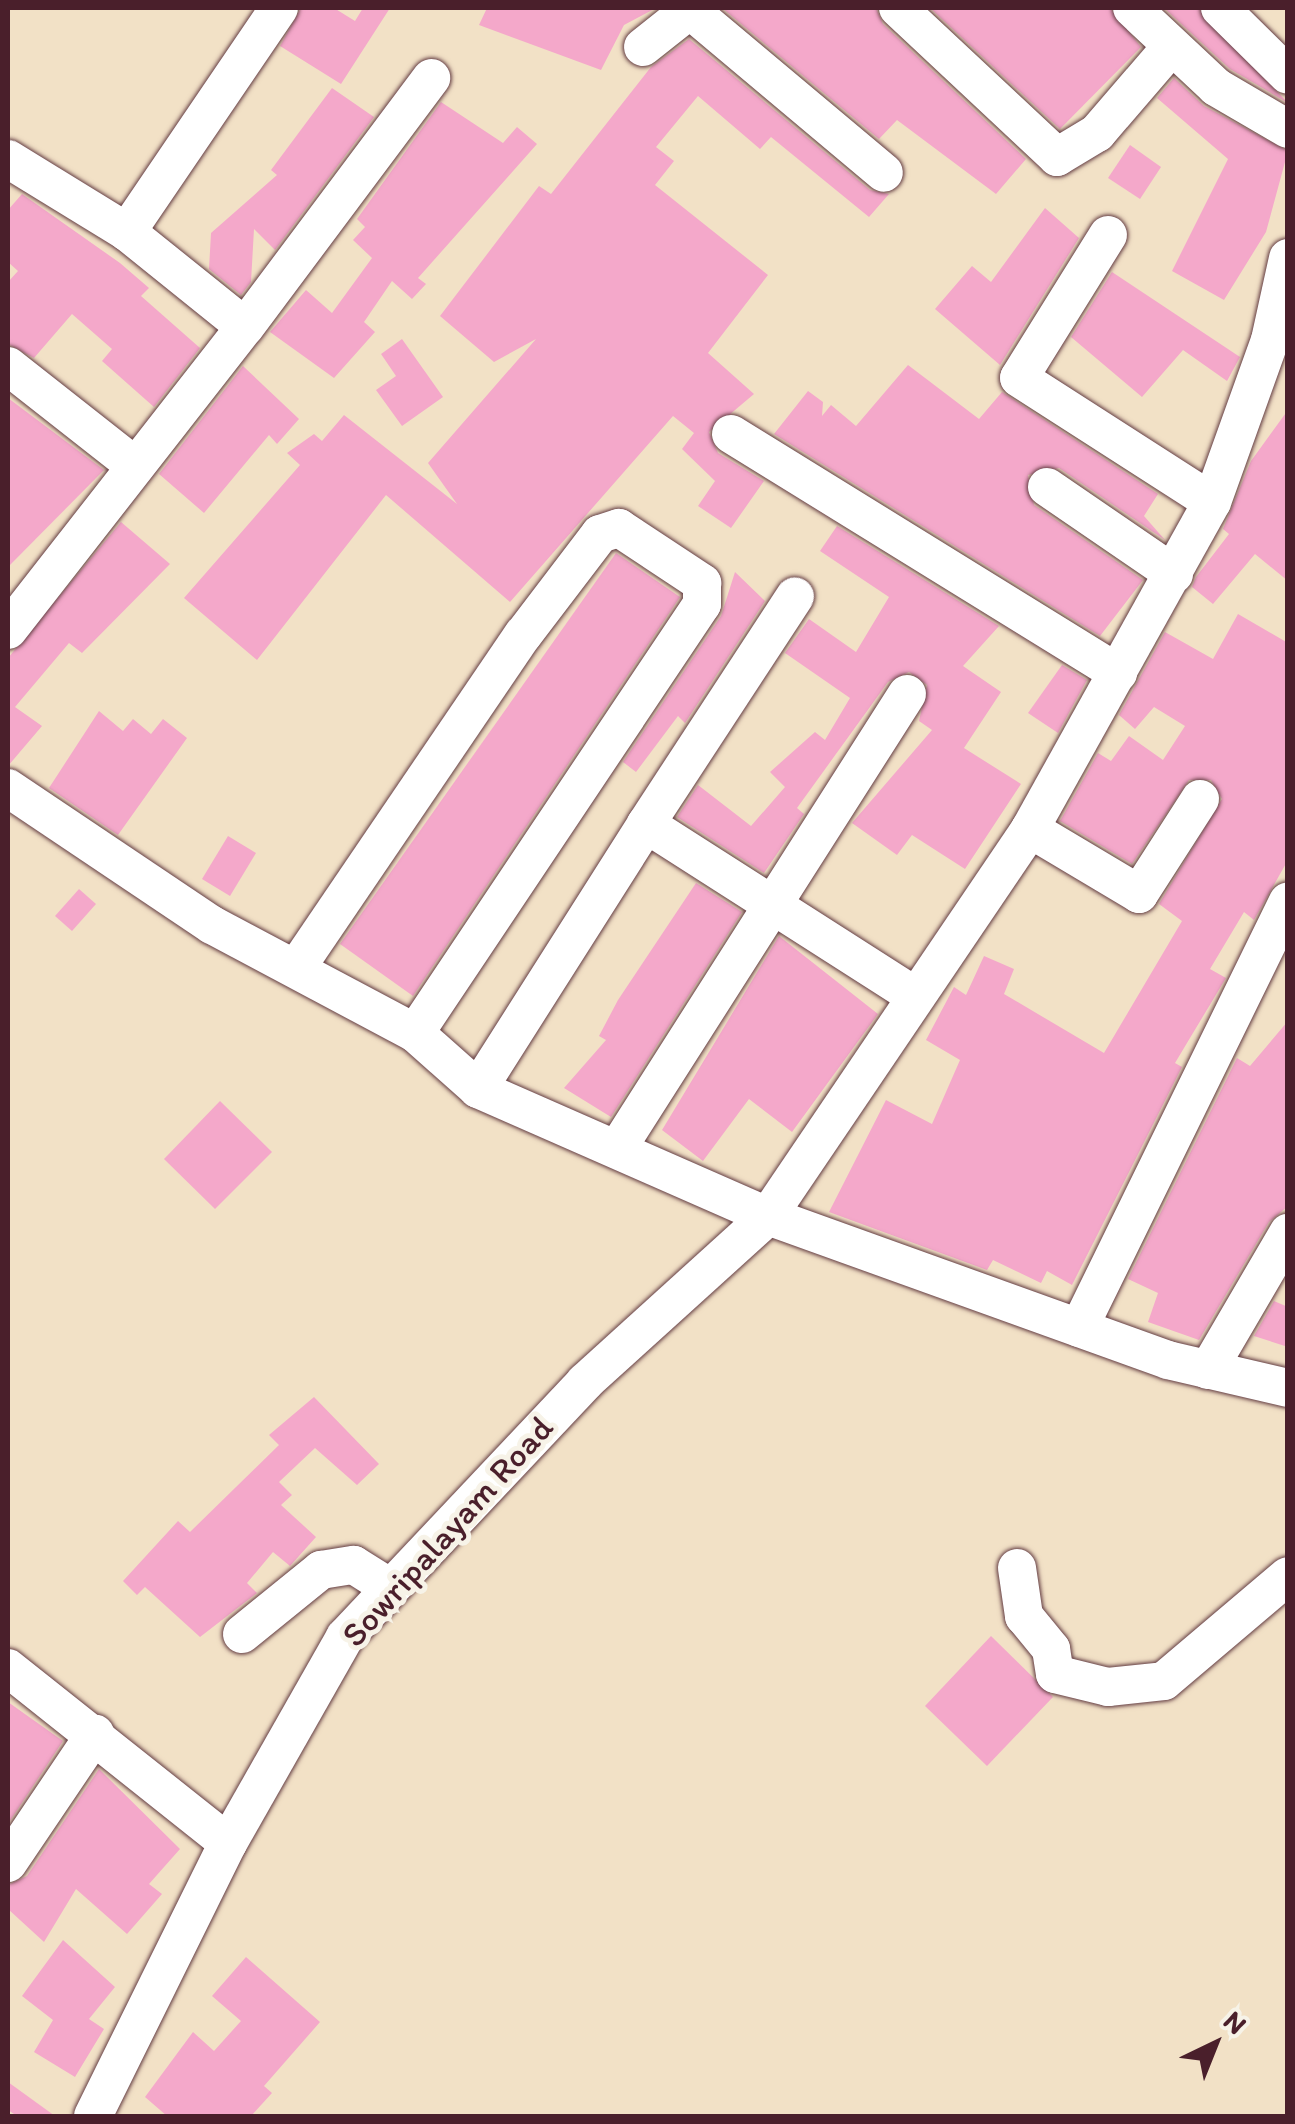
<!DOCTYPE html>
<style>
body{margin:0}
#map{position:relative;width:1295px;height:2124px;overflow:hidden;background:#f2e1c6;font-family:Itim,sans-serif}
div>[style]{position:absolute}
.building>*{inset:0;background:#f4a8ca}
.roads{filter:drop-shadow(0 0 2px #633c42) drop-shadow(0 0 2px #633c42)}
.minor>*{height:38px;margin:-19px;padding:0 19px;transform-origin:19px;border-radius:19px;background:#fff}
span{translate:-50% -50%;white-space:nowrap;text-align:center;line-height:1.15;-webkit-text-stroke:10px #f7f3e8;paint-order:stroke}
.street-label{font-size:35px;color:#4a1f2b}
.frame{position:absolute;inset:0;border:10px solid #4a1f2b;pointer-events:none}
.north{position:absolute;left:1165px;top:1994px;width:100px;height:100px;-webkit-text-stroke:8px #f7f3e8;paint-order:stroke;rotate:43deg;font-size:28px;font-weight:700;line-height:40px;text-align:center;color:#4a1f2b}
.north::after{content:'';display:block;margin:auto;width:35px;height:45px;background:#4a1f2b;clip-path:polygon(50% 0,100% 100%,50% 72%,0 100%)}
</style>
<div id="map">
<div class="building">
<i style="clip-path:polygon(301px 8px,334px 8px,355px 21px,363px 8px,390px 8px,341px 84px,280px 46px)"></i>
<i style="clip-path:polygon(487px 8px,656px 8px,624px 25px,601px 70px,479px 25px)"></i>
<i style="clip-path:polygon(722px 8px,876px 8px,883px 24px,1026px 159px,996px 194px,897px 120px,879px 139px)"></i>
<i style="clip-path:polygon(930px 8px,1110px 8px,1141px 47px,1060px 129px)"></i>
<i style="clip-path:polygon(1164px 8px,1198px 8px,1288px 103px,1230px 69px)"></i>
<i style="clip-path:polygon(689px 39px,870px 190px,889px 194px,869px 217px,771px 137px,760px 149px,698px 96px,656px 147px,674px 161px,655px 185px,768px 275px,708px 353px,754px 394px,709px 432px,718px 453px,764px 481px,731px 528px,698px 506px,715px 481px,682px 449px,694px 433px,673px 416px,510px 602px,386px 495px,257px 660px,184px 598px,300px 465px,287px 453px,314px 434px,322px 441px,344px 415px,457px 504px,428px 463px,536px 339px,494px 362px,440px 316px,539px 186px,551px 194px,651px 67px)"></i>
<i style="clip-path:polygon(1174px 78px,1204px 106px,1288px 151px,1266px 232px,1224px 300px,1172px 271px,1228px 159px,1157px 98px)"></i>
<i style="clip-path:polygon(332px 88px,374px 117px,275px 250px,254px 229px,251px 282px,241px 295px,209px 269px,211px 233px,277px 175px,271px 170px)"></i>
<i style="clip-path:polygon(441px 102px,503px 143px,517px 127px,537px 144px,418px 278px,426px 284px,412px 299px,392px 281px,364px 322px,375px 332px,334px 378px,270px 332px,306px 290px,332px 313px,372px 258px,353px 240px,365px 227px,357px 219px)"></i>
<i style="clip-path:polygon(1130px 145px,1161px 167px,1140px 199px,1108px 178px)"></i>
<i style="clip-path:polygon(22px 194px,120px 263px,149px 288px,141px 296px,200px 348px,154px 407px,102px 361px,112px 349px,72px 314px,34px 358px,8px 344px,8px 282px,18px 271px,8px 262px,8px 210px)"></i>
<i style="clip-path:polygon(1045px 208px,1079px 238px,1000px 365px,935px 309px,972px 266px,991px 282px)"></i>
<i style="clip-path:polygon(1112px 272px,1240px 357px,1227px 381px,1183px 350px,1142px 397px,1071px 337px)"></i>
<i style="clip-path:polygon(402px 339px,443px 397px,402px 426px,376px 390px,396px 376px,381px 354px)"></i>
<i style="clip-path:polygon(908px 365px,979px 419px,1002px 392px,1158px 494px,1144px 516px,1165px 540px,1059px 468px,1028px 475px,1034px 505px,1143px 580px,1100px 636px,774px 434px,808px 391px,823px 402px,822px 416px,831px 405px,856px 426px)"></i>
<i style="clip-path:polygon(243px 366px,299px 419px,277px 444px,269px 435px,204px 513px,159px 474px)"></i>
<i style="clip-path:polygon(8px 398px,104px 470px,8px 567px)"></i>
<i style="clip-path:polygon(1288px 410px,1288px 581px,1255px 554px,1213px 604px,1192px 587px,1196px 577px,1229px 534px,1223px 529px,1251px 461px)"></i>
<i style="clip-path:polygon(121px 522px,170px 564px,82px 653px,69px 643px,15px 707px,42px 726px,8px 766px,8px 658px)"></i>
<i style="clip-path:polygon(837px 526px,999px 626px,963px 666px,1001px 692px,964px 748px,1021px 784px,965px 869px,912px 835px,897px 855px,852px 823px,932px 730px,919px 721px,927px 685px,909px 672px,888px 682px,797px 808px,804px 814px,764px 873px,677px 817px,698px 785px,751px 826px,785px 787px,770px 772px,815px 732px,825px 740px,850px 698px,785px 653px,809px 619px,856px 652px,889px 597px,820px 551px)"></i>
<i style="clip-path:polygon(616px 553px,680px 597px,413px 996px,340px 944px)"></i>
<i style="clip-path:polygon(735px 572px,765px 601px,685px 723px,678px 716px,636px 772px,623px 762px,721px 616px)"></i>
<i style="clip-path:polygon(1238px 614px,1288px 643px,1288px 860px,1254px 920px,1244px 912px,1210px 969px,1226px 978px,1175px 1063px,1182px 1067px,1072px 1285px,1047px 1271px,1041px 1283px,993px 1260px,987px 1270px,829px 1212px,886px 1100px,932px 1124px,960px 1060px,926px 1040px,954px 987px,966px 995px,984px 956px,1014px 969px,1004px 994px,1104px 1053px,1182px 921px,1159px 904px,1222px 799px,1211px 780px,1189px 780px,1132px 864px,1060px 821px,1098px 753px,1111px 761px,1129px 736px,1163px 760px,1185px 726px,1154px 707px,1135px 729px,1119px 715px,1165px 632px,1213px 659px)"></i>
<i style="clip-path:polygon(1062px 665px,1087px 680px,1058px 733px,1028px 713px)"></i>
<i style="clip-path:polygon(99px 711px,123px 731px,133px 719px,151px 734px,163px 719px,187px 738px,118px 835px,49px 788px)"></i>
<i style="clip-path:polygon(228px 836px,256px 853px,230px 896px,202px 879px)"></i>
<i style="clip-path:polygon(696px 883px,742px 912px,611px 1117px,564px 1088px,606px 1040px,599px 1036px,618px 1000px)"></i>
<i style="clip-path:polygon(79px 889px,96px 904px,72px 931px,55px 916px)"></i>
<i style="clip-path:polygon(779px 936px,878px 1014px,792px 1132px,749px 1099px,703px 1161px,662px 1130px)"></i>
<i style="clip-path:polygon(1288px 1021px,1288px 1206px,1269px 1222px,1199px 1340px,1148px 1322px,1158px 1293px,1128px 1279px,1237px 1058px,1250px 1066px)"></i>
<i style="clip-path:polygon(220px 1101px,272px 1152px,215px 1209px,164px 1159px)"></i>
<i style="clip-path:polygon(1274px 1301px,1288px 1307px,1288px 1347px,1254px 1336px)"></i>
<i style="clip-path:polygon(314px 1397px,379px 1464px,357px 1485px,315px 1448px,279px 1482px,292px 1495px,281px 1505px,316px 1537px,290px 1566px,273px 1552px,247px 1583px,257px 1593px,200px 1637px,145px 1587px,137px 1595px,123px 1581px,178px 1521px,190px 1532px,236px 1487px,279px 1445px,269px 1435px)"></i>
<i style="clip-path:polygon(991px 1636px,1053px 1697px,987px 1766px,925px 1706px)"></i>
<i style="clip-path:polygon(8px 1702px,63px 1741px,8px 1824px)"></i>
<i style="clip-path:polygon(99px 1769px,180px 1849px,149px 1884px,162px 1894px,127px 1934px,76px 1889px,44px 1942px,8px 1909px,8px 1885px,27px 1876px)"></i>
<i style="clip-path:polygon(63px 1940px,115px 1987px,89px 2019px,104px 2029px,75px 2077px,34px 2052px,53px 2020px,22px 1996px)"></i>
<i style="clip-path:polygon(246px 1957px,320px 2022px,264px 2086px,272px 2093px,251px 2116px,167px 2116px,145px 2097px,193px 2032px,214px 2051px,241px 2021px,212px 1996px)"></i>
<i style="clip-path:polygon(8px 2082px,55px 2116px,17px 2116px,8px 2110px)"></i>
</div>
<div class="roads">
<div class="minor">
<i style="left:279px;top:8px;width:271px;rotate:124.2deg"></i>
<i style="left:127px;top:232px;width:151px;rotate:38.8deg"></i>
<i style="left:245px;top:327px;width:311px;rotate:-53.2deg"></i>
<i style="left:898px;top:8px;width:218px;rotate:43.1deg"></i>
<i style="left:1057px;top:157px;width:47px;rotate:-31deg"></i>
<i style="left:1097px;top:133px;width:112px;rotate:-49.3deg"></i>
<i style="left:1132px;top:8px;width:115px;rotate:43.2deg"></i>
<i style="left:1216px;top:87px;width:83px;rotate:30.3deg"></i>
<i style="left:1220px;top:8px;width:95px;rotate:44.6deg"></i>
<i style="left:690px;top:10px;width:253px;rotate:40deg"></i>
<i style="left:643px;top:47px;width:63px;rotate:-38.5deg"></i>
<i style="left:8px;top:159px;width:140px;rotate:31.5deg"></i>
<i style="left:1108px;top:235px;width:168px;rotate:121.9deg"></i>
<i style="left:1019px;top:378px;width:229px;rotate:32.7deg"></i>
<i style="left:8px;top:366px;width:162px;rotate:38.2deg"></i>
<i style="left:731px;top:434px;width:455px;rotate:31.7deg"></i>
<i style="left:1047px;top:487px;width:154px;rotate:34.4deg"></i>
<i style="left:8px;top:630px;width:385px;rotate:-52deg"></i>
<i style="left:8px;top:788px;width:246px;rotate:33.9deg"></i>
<i style="left:212px;top:925px;width:230px;rotate:28deg"></i>
<i style="left:415px;top:1033px;width:84px;rotate:41.6deg"></i>
<i style="left:478px;top:1089px;width:317px;rotate:23.7deg"></i>
<i style="left:768px;top:1216px;width:425px;rotate:19.8deg"></i>
<i style="left:1168px;top:1360px;width:123px;rotate:13.1deg"></i>
<i style="left:646px;top:824px;width:272px;rotate:-56.8deg"></i>
<i style="left:1030px;top:829px;width:127px;rotate:30.8deg"></i>
<i style="left:1139px;top:894px;width:113px;rotate:-57.3deg"></i>
<i style="left:297px;top:967px;width:402px;rotate:-55.8deg"></i>
<i style="left:523px;top:635px;width:127px;rotate:-52.7deg"></i>
<i style="left:600px;top:534px;width:20px;rotate:-18deg"></i>
<i style="left:619px;top:528px;width:100px;rotate:33.5deg"></i>
<i style="left:702px;top:583px;width:21px;rotate:90deg"></i>
<i style="left:702px;top:604px;width:516px;rotate:123.78deg"></i>
<i style="left:478px;top:1089px;width:314px;rotate:-57.6deg"></i>
<i style="left:646px;top:824px;width:317px;rotate:32.6deg"></i>
<i style="left:619px;top:1146px;width:536px;rotate:-57.5deg"></i>
<i style="left:1079px;top:1328px;width:475px;rotate:-63.9deg"></i>
<i style="left:1208px;top:1370px;width:159px;rotate:-59.7deg"></i>
<i style="left:1017px;top:1568px;width:49px;rotate:81.7deg"></i>
<i style="left:1024px;top:1616px;width:43px;rotate:50.7deg"></i>
<i style="left:1051px;top:1649px;width:25px;rotate:81deg"></i>
<i style="left:1055px;top:1674px;width:55px;rotate:13.8deg"></i>
<i style="left:1108px;top:1687px;width:56px;rotate:-6.1deg"></i>
<i style="left:1164px;top:1681px;width:162px;rotate:-40.3deg"></i>
<i style="left:242px;top:1634px;width:102px;rotate:-39deg"></i>
<i style="left:321px;top:1570px;width:33px;rotate:-9deg"></i>
<i style="left:354px;top:1565px;width:41px;rotate:32.2deg"></i>
<i style="left:8px;top:1668px;width:281px;rotate:38.5deg"></i>
<i style="left:8px;top:1863px;width:156px;rotate:-56deg"></i>
<i style="left:93px;top:2116px;width:305px;rotate:-63.7deg"></i>
<i style="left:228px;top:1843px;width:237px;rotate:-60.4deg"></i>
<i style="left:345px;top:1637px;width:350px;rotate:-46.7deg"></i>
<i style="left:585px;top:1382px;width:247px;rotate:-42.2deg"></i>
<i style="left:768px;top:1216px;width:467px;rotate:-55.9deg"></i>
<i style="left:1030px;top:829px;width:374px;rotate:-60.9deg"></i>
<i style="left:1212px;top:502px;width:172px;rotate:-70.3deg"></i>
<i style="left:1270px;top:340px;width:84px;rotate:-77.6deg"></i>
</div>
</div>
<div class="street-label">
<span style="left:447px;top:1531px;rotate:-48deg">Sowripalayam Road</span>
</div>
<div class="frame"></div>
<div class="north">N</div>
</div>
